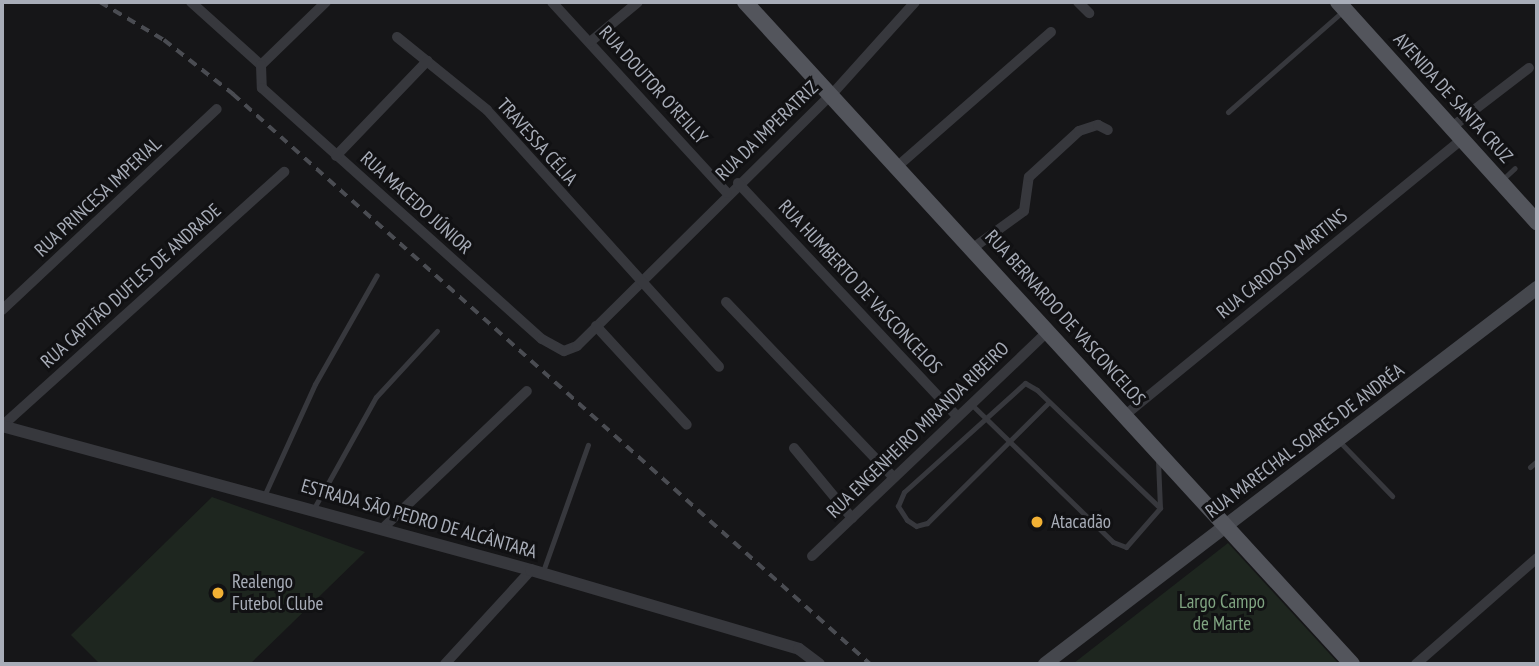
<!DOCTYPE html>
<meta charset="utf-8">
<style>
body{margin:0}
#map{position:relative;width:1539px;height:666px;overflow:hidden;background:#161618;font-family:"PT Sans Narrow",sans-serif}
div>[style]{position:absolute}
.green>*{inset:0;background:#1e261f}
.service>*{height:5px;margin:-2.5px;padding:0 2.5px;transform-origin:2.5px;border-radius:2.5px;background:#37383d}
.minor>*{height:10px;margin:-5px;padding:0 5px;transform-origin:5px;border-radius:5px;background:#37383d}
.tertiary>*{height:12px;margin:-6px;padding:0 6px;transform-origin:6px;border-radius:6px;background:#37383d}
.secondary>*{height:14px;margin:-7px;padding:0 7px;transform-origin:7px;border-radius:7px;background:#45474d}
.primary>*{height:16px;margin:-8px;padding:0 8px;transform-origin:8px;border-radius:8px;background:#53555c}
.rail>*{height:3.5px;margin-top:-1.75px;transform-origin:0;background:repeating-linear-gradient(90deg,#4a4c52 0 9px,transparent 0 16px)}
.dots>*{width:19px;height:19px;translate:-50% -50%;box-sizing:border-box;border:4px solid #111113;border-radius:50%}
span{translate:-50% -50%;white-space:nowrap;text-align:center;line-height:1.15;-webkit-text-stroke:6px #111113;paint-order:stroke}
.street-label{font-size:19px;color:#a8adb8}
.poi-label{font-size:19px;color:#a8adb8}
.left{translate:0 -50%;text-align:left}
.park-label{font-size:19px;color:#7fa381}
.frame{position:absolute;inset:0;border:4px solid #a8adb8;pointer-events:none}
</style>
<div id="map">
<div class="green">
<i style="clip-path:polygon(212px 497px,365px 552px,250px 664px,100px 664px,71px 635px)"></i>
<i style="clip-path:polygon(1228px 543px,1339px 664px,1073px 664px,1074px 663px)"></i>
</div>
<div class="service">
<i style="left:1228px;top:112px;width:153px;rotate:-41.3deg"></i>
<i style="left:1503px;top:179px;width:16px;rotate:-43deg"></i>
<i style="left:1049px;top:402px;width:172px;rotate:135.2deg"></i>
<i style="left:927px;top:523px;width:11px;rotate:165deg"></i>
<i style="left:916px;top:526px;width:11px;rotate:-146deg"></i>
<i style="left:907px;top:520px;width:17px;rotate:-123deg"></i>
<i style="left:898px;top:506px;width:15px;rotate:-67deg"></i>
<i style="left:904px;top:492px;width:163px;rotate:-42deg"></i>
<i style="left:1025px;top:383px;width:14px;rotate:30deg"></i>
<i style="left:1037px;top:390px;width:170px;rotate:43.8deg"></i>
<i style="left:970px;top:403px;width:199px;rotate:44.2deg"></i>
<i style="left:1113px;top:542px;width:14px;rotate:21deg"></i>
<i style="left:1126px;top:547px;width:52px;rotate:-48.9deg"></i>
<i style="left:1160px;top:508px;width:48px;rotate:-92.4deg"></i>
<i style="left:1338px;top:440px;width:78px;rotate:46deg"></i>
<i style="left:1530px;top:467px;width:9px;rotate:-41deg"></i>
<i style="left:264px;top:496px;width:123px;rotate:-65.5deg"></i>
<i style="left:315px;top:384px;width:125px;rotate:-60.4deg"></i>
<i style="left:313px;top:510px;width:129px;rotate:-60.9deg"></i>
<i style="left:376px;top:397px;width:90px;rotate:-47.3deg"></i>
<i style="left:542px;top:574px;width:137px;rotate:-70.4deg"></i>
</div>
<div class="minor">
<i style="left:191px;top:2px;width:94px;rotate:42deg"></i>
<i style="left:326px;top:2px;width:91px;rotate:135.9deg"></i>
<i style="left:261px;top:65px;width:23px;rotate:88deg"></i>
<i style="left:262px;top:88px;width:376px;rotate:41.9deg"></i>
<i style="left:542px;top:339px;width:25px;rotate:29deg"></i>
<i style="left:564px;top:351px;width:14px;rotate:-21deg"></i>
<i style="left:577px;top:346px;width:361px;rotate:-44.7deg"></i>
<i style="left:834px;top:92px;width:121px;rotate:-48deg"></i>
<i style="left:552px;top:2px;width:259px;rotate:47.5deg"></i>
<i style="left:1078px;top:2px;width:16px;rotate:45deg"></i>
<i style="left:397px;top:37px;width:116px;rotate:39deg"></i>
<i style="left:487px;top:110px;width:346px;rotate:47.9deg"></i>
<i style="left:590px;top:42px;width:62px;rotate:-39.8deg"></i>
<i style="left:1452px;top:127px;width:97px;rotate:-37.5deg"></i>
<i style="left:336px;top:156px;width:132px;rotate:-46.2deg"></i>
<i style="left:899px;top:165px;width:202px;rotate:-41.2deg"></i>
<i style="left:738px;top:183px;width:318px;rotate:46.8deg"></i>
<i style="left:973px;top:248px;width:63px;rotate:-36deg"></i>
<i style="left:1024px;top:211px;width:34px;rotate:-82deg"></i>
<i style="left:1029px;top:177px;width:68px;rotate:-42.6deg"></i>
<i style="left:1079px;top:131px;width:20px;rotate:-18deg"></i>
<i style="left:1098px;top:125px;width:11px;rotate:27deg"></i>
<i style="left:726px;top:302px;width:242px;rotate:46.3deg"></i>
<i style="left:2px;top:310px;width:294px;rotate:-43.1deg"></i>
<i style="left:596px;top:326px;width:134px;rotate:47.4deg"></i>
<i style="left:1124px;top:416px;width:437px;rotate:-39.3deg"></i>
<i style="left:2px;top:426px;width:380px;rotate:-42deg"></i>
<i style="left:794px;top:448px;width:91px;rotate:50.4deg"></i>
<i style="left:382px;top:529px;width:200px;rotate:-43.6deg"></i>
<i style="left:812px;top:556px;width:327px;rotate:-43.6deg"></i>
<i style="left:445px;top:664px;width:127px;rotate:-47.5deg"></i>
<i style="left:1416px;top:664px;width:161px;rotate:-41.2deg"></i>
</div>
<div class="tertiary">
<i style="left:2px;top:426px;width:548px;rotate:15.23deg"></i>
<i style="left:531px;top:570px;width:279px;rotate:16.4deg"></i>
<i style="left:799px;top:649px;width:25px;rotate:37deg"></i>
</div>
<div class="secondary">
<i style="left:1045px;top:664px;width:619px;rotate:-37.39deg"></i>
</div>
<div class="primary">
<i style="left:745px;top:2px;width:898px;rotate:47.48deg"></i>
<i style="left:1338px;top:2px;width:297px;rotate:47.9deg"></i>
</div>
<div class="rail">
<i style="left:100px;top:2px;width:74px;rotate:30.7deg"></i>
<i style="left:164px;top:40px;width:88px;rotate:38deg"></i>
<i style="left:233px;top:94px;width:855px;rotate:41.82deg"></i>
</div>
<div class="dots">
<i style="left:1037px;top:522px;background:#f2b134"></i>
<i style="left:218px;top:593px;background:#f2b134"></i>
</div>
<div class="street-label">
<span style="left:653px;top:85px;rotate:48deg">RUA DOUTOR O'REILLY</span>
<span style="left:1453px;top:98px;rotate:48deg">AVENIDA DE SANTA CRUZ</span>
<span style="left:767px;top:131px;rotate:-44deg">RUA DA IMPERATRIZ</span>
<span style="left:537px;top:142px;rotate:48deg">TRAVESSA CÉLIA</span>
<span style="left:98px;top:197px;rotate:-43deg">RUA PRINCESA IMPERIAL</span>
<span style="left:416px;top:203px;rotate:42deg">RUA MACEDO JÚNIOR</span>
<span style="left:1282px;top:264px;rotate:-39deg">RUA CARDOSO MARTINS</span>
<span style="left:131px;top:286px;rotate:-42deg">RUA CAPITÃO DUFLES DE ANDRADE</span>
<span style="left:860px;top:287px;rotate:47deg">RUA HUMBERTO DE VASCONCELOS</span>
<span style="left:1065px;top:318px;rotate:48deg">RUA BERNARDO DE VASCONCELOS</span>
<span style="left:918px;top:430px;rotate:-44deg">RUA ENGENHEIRO MIRANDA RIBEIRO</span>
<span style="left:1305px;top:441px;rotate:-37deg">RUA MARECHAL SOARES DE ANDRÉA</span>
<span style="left:419px;top:519px;rotate:16deg">ESTRADA SÃO PEDRO DE ALCÂNTARA</span>
</div>
<div class="poi-label">
<span class="left" style="left:1051px;top:522px">Atacadão</span>
<span class="left" style="left:232px;top:593px">Realengo<br>Futebol Clube</span>
</div>
<div class="park-label">
<span style="left:1222px;top:613px">Largo Campo<br>de Marte</span>
</div>
<div class="frame"></div>
</div>
